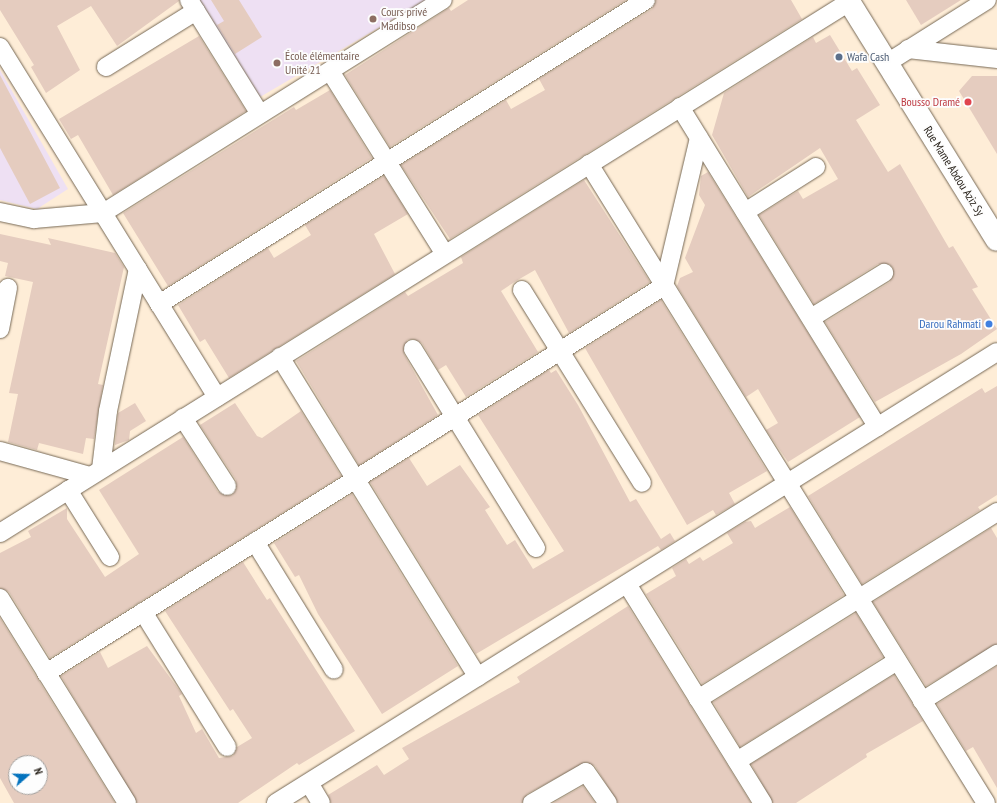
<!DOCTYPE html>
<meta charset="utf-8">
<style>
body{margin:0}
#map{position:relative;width:997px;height:803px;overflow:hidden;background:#feedd7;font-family:"PT Sans Narrow",sans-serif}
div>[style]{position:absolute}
.education>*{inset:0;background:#eee0f3}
.building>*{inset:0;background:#e5ccbf}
.roads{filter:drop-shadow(0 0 1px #776956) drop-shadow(0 0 1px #776956)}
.minor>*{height:18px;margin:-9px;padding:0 9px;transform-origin:9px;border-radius:9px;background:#fff}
.tertiary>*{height:22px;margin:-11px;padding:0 11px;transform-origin:11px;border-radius:11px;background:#fff}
.dots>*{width:11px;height:11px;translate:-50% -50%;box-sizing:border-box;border:2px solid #fdfdfd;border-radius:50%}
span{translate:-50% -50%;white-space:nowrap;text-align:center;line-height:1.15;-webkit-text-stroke:3.5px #fdfdfd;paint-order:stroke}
.education-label{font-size:12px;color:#785e54}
.left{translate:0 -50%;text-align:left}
.service-label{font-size:12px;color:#4e5e75}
.health-label{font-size:12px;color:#be3a42}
.right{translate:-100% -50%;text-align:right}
.street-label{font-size:12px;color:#231d15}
.shop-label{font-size:12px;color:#366cbe}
.north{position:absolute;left:8px;top:755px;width:40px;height:40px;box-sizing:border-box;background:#fdfdfd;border:1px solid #a6a3a0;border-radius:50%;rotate:70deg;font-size:11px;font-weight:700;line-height:16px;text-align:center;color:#231d15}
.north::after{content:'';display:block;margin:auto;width:14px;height:18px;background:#0473be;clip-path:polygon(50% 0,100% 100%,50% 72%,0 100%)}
</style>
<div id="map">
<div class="education">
<i style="clip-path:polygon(199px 0,426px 0,260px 97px)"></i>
<i style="clip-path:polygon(0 70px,68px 189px,37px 209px,0 200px)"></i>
</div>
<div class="building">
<i style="clip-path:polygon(0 0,179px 0,179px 1px,117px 46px,91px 6px,57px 26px,80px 70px,46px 93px,31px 67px,34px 65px,0 10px)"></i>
<i style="clip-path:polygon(211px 0,239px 0,262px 37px,235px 54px,217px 25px,224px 21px)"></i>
<i style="clip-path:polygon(468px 0,626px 0,390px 147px,345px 75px,449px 8px,451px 11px)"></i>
<i style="clip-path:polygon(656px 0,791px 0,802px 19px,450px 239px,401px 165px,506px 100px,511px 109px,545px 90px,539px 79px,652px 9px)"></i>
<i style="clip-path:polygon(906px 0,961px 0,921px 25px)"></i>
<i style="clip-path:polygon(830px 35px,852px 71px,857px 68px,880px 105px,856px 120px,888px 172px,900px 164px,949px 248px,953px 246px,978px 287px,972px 289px,997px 329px,961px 354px,875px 402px,825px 322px,890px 282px,893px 268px,889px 264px,878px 264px,814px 304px,759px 215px,798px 191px,803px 199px,838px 179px,820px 148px,748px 197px,712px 135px,724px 93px,813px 37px,816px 43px)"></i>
<i style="clip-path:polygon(199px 36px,246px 111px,113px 195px,78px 135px,71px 139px,59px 119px)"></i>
<i style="clip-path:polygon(0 75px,60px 188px,30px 204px,0 148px)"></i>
<i style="clip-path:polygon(972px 76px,997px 76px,997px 154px,959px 91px)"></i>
<i style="clip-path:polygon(330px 90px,372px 158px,168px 286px,123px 213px,294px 107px,296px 110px)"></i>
<i style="clip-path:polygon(708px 172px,860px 417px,788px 462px,766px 430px,778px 423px,758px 389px,746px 397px,677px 286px,680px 278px,693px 272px,685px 258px,705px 205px,699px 195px,701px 176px)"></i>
<i style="clip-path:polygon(384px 176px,408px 214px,374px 234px,395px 274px,229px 378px,205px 339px,200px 342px,178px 305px,268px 248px,274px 258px,311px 235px,305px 225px)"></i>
<i style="clip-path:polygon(584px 180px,650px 282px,569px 333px,535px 270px,516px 281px,501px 291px,538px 352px,466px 397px,446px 365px,438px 370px,422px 343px,413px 339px,407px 340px,404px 354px,438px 415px,359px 465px,296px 361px,405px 292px,408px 296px,463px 263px,461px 257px)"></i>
<i style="clip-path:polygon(0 234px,51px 245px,48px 238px,115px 253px,124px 267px,98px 384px,103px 385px,94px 439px,86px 438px,83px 454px,39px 443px,37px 450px,8px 442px,18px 394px,9px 393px,33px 282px,5px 276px,8px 263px,0 261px)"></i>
<i style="clip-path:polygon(661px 300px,767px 471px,729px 493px,735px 504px,716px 515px,713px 510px,687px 525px,585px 348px)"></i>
<i style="clip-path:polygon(549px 370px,551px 373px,556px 370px,578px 405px,630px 502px,636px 499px,661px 539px,670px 533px,675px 541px,661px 550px,658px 546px,476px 654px,370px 482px,409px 458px,427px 486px,460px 465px,490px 507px,485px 510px,507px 545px,515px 540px,533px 569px,564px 551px,478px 415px)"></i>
<i style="clip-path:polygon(997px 386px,997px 495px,978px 507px,980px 510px,862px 584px,808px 496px,982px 388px,985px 393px)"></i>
<i style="clip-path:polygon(135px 403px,146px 421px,130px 431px,129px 440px,115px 445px,118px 413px)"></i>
<i style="clip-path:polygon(235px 403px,257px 436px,262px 438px,301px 411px,341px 476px,50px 658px,9px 592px,0 588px,0 553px,31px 537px,28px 531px,67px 508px,67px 519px,105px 577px,139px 554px,99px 490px,183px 437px,218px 492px,232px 495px,236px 490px,236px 480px,200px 425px)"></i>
<i style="clip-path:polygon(352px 494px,458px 666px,382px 714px,318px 614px,299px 575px,295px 577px,274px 543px)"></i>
<i style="clip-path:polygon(790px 507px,844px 595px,702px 684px,646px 594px,676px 576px,672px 568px,686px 559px,689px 564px,700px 557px,703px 561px,733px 543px,727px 533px,745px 522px,751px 521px,755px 528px)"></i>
<i style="clip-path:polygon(991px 528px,997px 538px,997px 644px,926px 686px,873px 602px)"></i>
<i style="clip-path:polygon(243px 562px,267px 600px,270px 598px,355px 731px,299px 765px,297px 763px,238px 803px,137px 803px,61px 676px,100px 652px,108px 668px,147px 646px,182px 694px,179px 696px,196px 733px,202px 729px,219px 758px,233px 756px,237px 747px,252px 738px,233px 709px,230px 711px,165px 611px)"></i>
<i style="clip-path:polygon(628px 606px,751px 803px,618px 803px,595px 766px,586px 762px,527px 794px,522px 803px,331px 803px,328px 795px,377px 765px,384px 775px,409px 759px,402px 748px,520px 682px,517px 677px)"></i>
<i style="clip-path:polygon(856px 613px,883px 657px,740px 747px,713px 702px)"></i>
<i style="clip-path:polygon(evenodd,0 618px,37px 678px,115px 803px,14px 803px,0 778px,0 618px,16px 763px,40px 763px,40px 787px,16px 787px,16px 763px)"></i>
<i style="clip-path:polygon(997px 666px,997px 788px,973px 747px,966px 751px,937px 704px)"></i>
<i style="clip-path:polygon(894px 675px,923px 721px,866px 754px,867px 757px,796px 803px,773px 803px,751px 764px)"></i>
<i style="clip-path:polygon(583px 786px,595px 803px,553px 803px)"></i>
</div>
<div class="roads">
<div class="minor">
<i style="left:189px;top:0;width:134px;rotate:58.1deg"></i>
<i style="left:0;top:47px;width:412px;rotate:58.2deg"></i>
<i style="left:908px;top:49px;width:90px;rotate:6.4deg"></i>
<i style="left:887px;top:63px;width:118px;rotate:-32.2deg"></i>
<i style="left:106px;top:67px;width:106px;rotate:-31.9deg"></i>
<i style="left:330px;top:71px;width:216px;rotate:57.9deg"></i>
<i style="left:680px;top:107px;width:376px;rotate:58.3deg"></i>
<i style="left:589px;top:164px;width:752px;rotate:58.15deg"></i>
<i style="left:0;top:212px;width:35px;rotate:12deg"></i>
<i style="left:34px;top:219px;width:69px;rotate:-5deg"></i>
<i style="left:103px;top:213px;width:401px;rotate:-32.1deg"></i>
<i style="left:745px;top:212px;width:84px;rotate:-32.4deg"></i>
<i style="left:522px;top:290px;width:227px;rotate:58.1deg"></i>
<i style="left:159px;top:304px;width:574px;rotate:-31.97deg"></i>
<i style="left:811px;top:318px;width:86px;rotate:-31.7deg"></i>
<i style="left:0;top:329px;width:42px;rotate:-79deg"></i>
<i style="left:413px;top:349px;width:234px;rotate:58.3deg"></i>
<i style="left:280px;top:357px;width:376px;rotate:58.3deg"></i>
<i style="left:183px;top:418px;width:81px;rotate:57.1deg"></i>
<i style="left:0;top:451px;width:93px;rotate:15.5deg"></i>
<i style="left:101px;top:469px;width:58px;rotate:-83.1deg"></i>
<i style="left:108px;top:411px;width:145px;rotate:-78.1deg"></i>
<i style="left:68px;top:490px;width:79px;rotate:57.9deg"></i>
<i style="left:0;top:533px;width:1001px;rotate:-32.02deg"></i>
<i style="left:255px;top:542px;width:150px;rotate:58.3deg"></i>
<i style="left:627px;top:584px;width:258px;rotate:58.2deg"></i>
<i style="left:0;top:598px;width:241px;rotate:58.2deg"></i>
<i style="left:143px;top:612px;width:159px;rotate:58.1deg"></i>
<i style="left:46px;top:673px;width:729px;rotate:-32.06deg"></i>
<i style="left:664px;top:286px;width:152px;rotate:-76.7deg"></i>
<i style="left:698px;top:699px;width:353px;rotate:-32deg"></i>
<i style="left:922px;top:701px;width:89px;rotate:-32.1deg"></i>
<i style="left:737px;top:761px;width:189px;rotate:-32deg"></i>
<i style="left:309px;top:783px;width:23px;rotate:59deg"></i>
<i style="left:276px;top:803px;width:850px;rotate:-32.03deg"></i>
<i style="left:532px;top:803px;width:62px;rotate:-29.9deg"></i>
<i style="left:586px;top:772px;width:38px;rotate:55deg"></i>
</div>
<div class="tertiary">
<i style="left:848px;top:0;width:282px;rotate:58.2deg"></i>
</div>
</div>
<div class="dots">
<i style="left:373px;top:19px;background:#8d6e63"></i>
<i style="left:839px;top:57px;background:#5c6f8a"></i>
<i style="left:277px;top:63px;background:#8d6e63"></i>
<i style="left:968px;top:102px;background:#e0444e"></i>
<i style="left:989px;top:324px;background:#3f7fe0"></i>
</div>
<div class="education-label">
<span class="left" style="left:381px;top:19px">Cours privé<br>Madibso</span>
<span class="left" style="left:285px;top:63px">École élémentaire<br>Unité 21</span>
</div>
<div class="service-label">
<span class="left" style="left:847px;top:57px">Wafa Cash</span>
</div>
<div class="health-label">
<span class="right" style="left:960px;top:102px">Bousso Dramé</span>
</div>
<div class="street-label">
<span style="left:954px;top:171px;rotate:58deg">Rue Mame Abdou Aziz Sy</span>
</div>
<div class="shop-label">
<span class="right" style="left:981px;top:324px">Darou Rahmati</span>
</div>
<div class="north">N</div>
</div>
